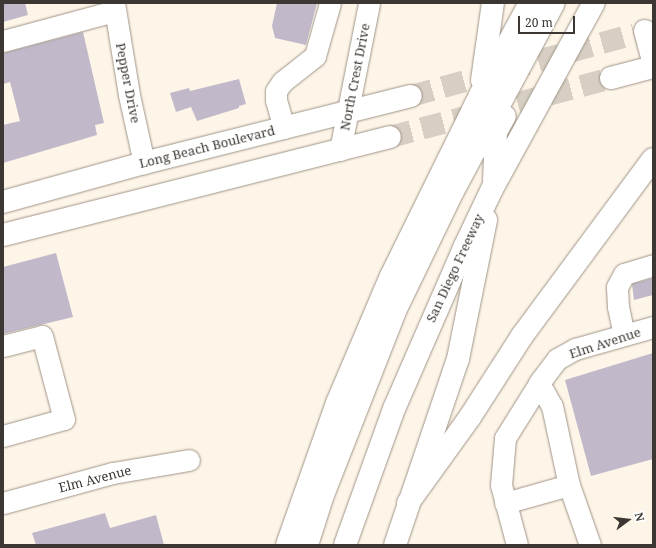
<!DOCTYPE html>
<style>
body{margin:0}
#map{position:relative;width:656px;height:548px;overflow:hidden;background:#fef5e9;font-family:"Noto Serif",serif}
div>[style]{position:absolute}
.building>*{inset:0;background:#c1b9c9}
.major-tunnel>*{height:22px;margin-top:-11px;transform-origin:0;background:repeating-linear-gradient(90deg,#d7cfc4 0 22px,transparent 0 33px)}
.roads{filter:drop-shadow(0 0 1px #9e9486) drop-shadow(0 0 1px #9e9486)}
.minor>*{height:21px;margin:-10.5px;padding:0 10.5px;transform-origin:10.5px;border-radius:10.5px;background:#fff}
.major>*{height:22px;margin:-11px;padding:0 11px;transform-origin:11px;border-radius:11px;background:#fff}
.highway>*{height:22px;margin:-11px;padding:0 11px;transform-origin:11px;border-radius:11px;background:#fff}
span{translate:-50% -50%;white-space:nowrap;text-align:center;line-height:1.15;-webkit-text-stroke:4px #fff;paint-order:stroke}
.street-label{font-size:13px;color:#3c3732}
.frame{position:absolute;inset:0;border:4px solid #3c3732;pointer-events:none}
.north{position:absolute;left:608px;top:500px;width:40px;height:40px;-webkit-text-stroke:3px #fff;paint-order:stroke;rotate:75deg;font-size:11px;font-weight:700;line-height:16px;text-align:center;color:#3c3732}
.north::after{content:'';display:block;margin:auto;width:14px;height:18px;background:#3c3732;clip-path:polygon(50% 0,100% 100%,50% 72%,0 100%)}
.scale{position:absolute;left:518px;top:16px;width:57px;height:18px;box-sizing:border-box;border:2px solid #3c3732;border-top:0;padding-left:5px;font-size:12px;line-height:14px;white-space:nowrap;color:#3c3732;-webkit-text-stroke:3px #fff;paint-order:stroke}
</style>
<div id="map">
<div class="building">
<i style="clip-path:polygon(3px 3px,25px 3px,28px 15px,3px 22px)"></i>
<i style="clip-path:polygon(277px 3px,317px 3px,306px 45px,275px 38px,272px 26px)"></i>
<i style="clip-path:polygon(83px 32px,104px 123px,95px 125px,97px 135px,3px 163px,3px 125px,20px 121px,10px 82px,3px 84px,3px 53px)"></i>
<i style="clip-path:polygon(239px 79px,246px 104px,239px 106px,239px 108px,197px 121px,191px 107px,176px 112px,170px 93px,189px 88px,190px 91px)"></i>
<i style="clip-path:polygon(56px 253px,73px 317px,3px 334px,3px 267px)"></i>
<i style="clip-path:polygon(653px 278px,653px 295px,634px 300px,632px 284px)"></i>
<i style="clip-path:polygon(653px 353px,653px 459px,591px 476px,565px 380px)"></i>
<i style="clip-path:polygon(105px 513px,110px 528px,156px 515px,164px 545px,36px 545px,32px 533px)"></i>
</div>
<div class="major-tunnel">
<i style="left:411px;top:96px;width:232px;rotate:-15.5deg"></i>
<i style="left:390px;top:137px;width:229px;rotate:-14.9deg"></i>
</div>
<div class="roads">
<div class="minor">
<i style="left:114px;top:3px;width:93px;rotate:80.7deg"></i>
<i style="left:129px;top:95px;width:70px;rotate:77.6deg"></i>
<i style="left:3px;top:41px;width:115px;rotate:-15.1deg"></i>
<i style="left:284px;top:128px;width:29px;rotate:-106deg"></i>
<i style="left:276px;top:100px;width:9px;rotate:-90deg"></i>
<i style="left:276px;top:91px;width:11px;rotate:-56deg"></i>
<i style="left:282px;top:82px;width:42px;rotate:-38.2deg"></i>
<i style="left:315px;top:56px;width:55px;rotate:-74.2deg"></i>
<i style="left:340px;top:150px;width:150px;rotate:-78.8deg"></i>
<i style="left:624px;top:335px;width:29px;rotate:-102deg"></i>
<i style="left:618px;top:307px;width:20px;rotate:-93deg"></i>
<i style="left:617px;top:287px;width:15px;rotate:-62deg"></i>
<i style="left:624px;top:274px;width:30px;rotate:-17deg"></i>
<i style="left:3px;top:346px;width:40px;rotate:-14.4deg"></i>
<i style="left:42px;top:336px;width:86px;rotate:75.2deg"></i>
<i style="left:64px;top:419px;width:63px;rotate:164.4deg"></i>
<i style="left:539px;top:383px;width:26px;rotate:61deg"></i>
<i style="left:552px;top:406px;width:81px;rotate:77.9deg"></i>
<i style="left:3px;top:503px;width:114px;rotate:-15.3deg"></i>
<i style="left:113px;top:473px;width:77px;rotate:-9.7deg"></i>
<i style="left:505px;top:503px;width:66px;rotate:-15.7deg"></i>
<i style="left:569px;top:485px;width:64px;rotate:70.7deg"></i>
<i style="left:517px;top:545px;width:62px;rotate:-104.9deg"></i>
<i style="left:501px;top:485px;width:47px;rotate:-85.1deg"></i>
<i style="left:505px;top:438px;width:70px;rotate:-57.9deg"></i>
<i style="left:542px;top:379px;width:25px;rotate:-53deg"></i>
<i style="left:557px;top:359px;width:21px;rotate:-29deg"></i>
<i style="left:575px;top:349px;width:81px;rotate:-15.8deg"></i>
</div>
<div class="major">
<i style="left:611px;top:78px;width:43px;rotate:-14.7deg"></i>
<i style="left:3px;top:202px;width:146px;rotate:-15.5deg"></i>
<i style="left:144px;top:163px;width:275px;rotate:-14.1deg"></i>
<i style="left:3px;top:235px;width:399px;rotate:-14.2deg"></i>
</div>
<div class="highway">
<i style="left:645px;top:31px;width:31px;rotate:75deg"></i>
<i style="left:482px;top:80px;width:78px;rotate:-81.9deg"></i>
<i style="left:494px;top:181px;width:49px;rotate:-87.7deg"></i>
<i style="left:496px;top:132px;width:18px;rotate:-61deg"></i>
<i style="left:408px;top:503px;width:106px;rotate:-54.2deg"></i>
<i style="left:470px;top:417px;width:96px;rotate:-57.3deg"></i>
<i style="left:522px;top:336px;width:220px;rotate:-53.5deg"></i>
<i style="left:287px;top:545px;width:151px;rotate:-70.6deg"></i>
<i style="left:337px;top:403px;width:138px;rotate:-67deg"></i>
<i style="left:391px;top:276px;width:202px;rotate:-63.8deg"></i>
<i style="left:480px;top:95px;width:105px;rotate:-61.5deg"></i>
<i style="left:307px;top:545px;width:52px;rotate:-72.3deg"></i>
<i style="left:323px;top:495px;width:198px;rotate:-68.6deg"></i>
<i style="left:395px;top:311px;width:133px;rotate:-64.2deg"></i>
<i style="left:453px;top:191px;width:213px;rotate:-61.8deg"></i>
<i style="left:345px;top:545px;width:145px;rotate:-70.2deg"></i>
<i style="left:394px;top:409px;width:176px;rotate:-66.5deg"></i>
<i style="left:464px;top:248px;width:65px;rotate:-64.6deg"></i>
<i style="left:492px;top:189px;width:212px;rotate:-61.3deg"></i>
<i style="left:395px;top:545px;width:196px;rotate:-71.3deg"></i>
<i style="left:458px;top:359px;width:142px;rotate:-78.6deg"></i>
</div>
</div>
<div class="street-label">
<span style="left:355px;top:77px;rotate:-79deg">North Crest Drive</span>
<span style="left:128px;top:83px;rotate:79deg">Pepper Drive</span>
<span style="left:207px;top:147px;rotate:-14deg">Long Beach Boulevard</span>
<span style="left:455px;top:268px;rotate:-65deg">San Diego Freeway</span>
<span style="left:605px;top:343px;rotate:-18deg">Elm Avenue</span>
<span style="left:95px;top:479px;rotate:-14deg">Elm Avenue</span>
</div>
<div class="frame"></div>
<div class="north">N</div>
<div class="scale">20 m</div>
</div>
